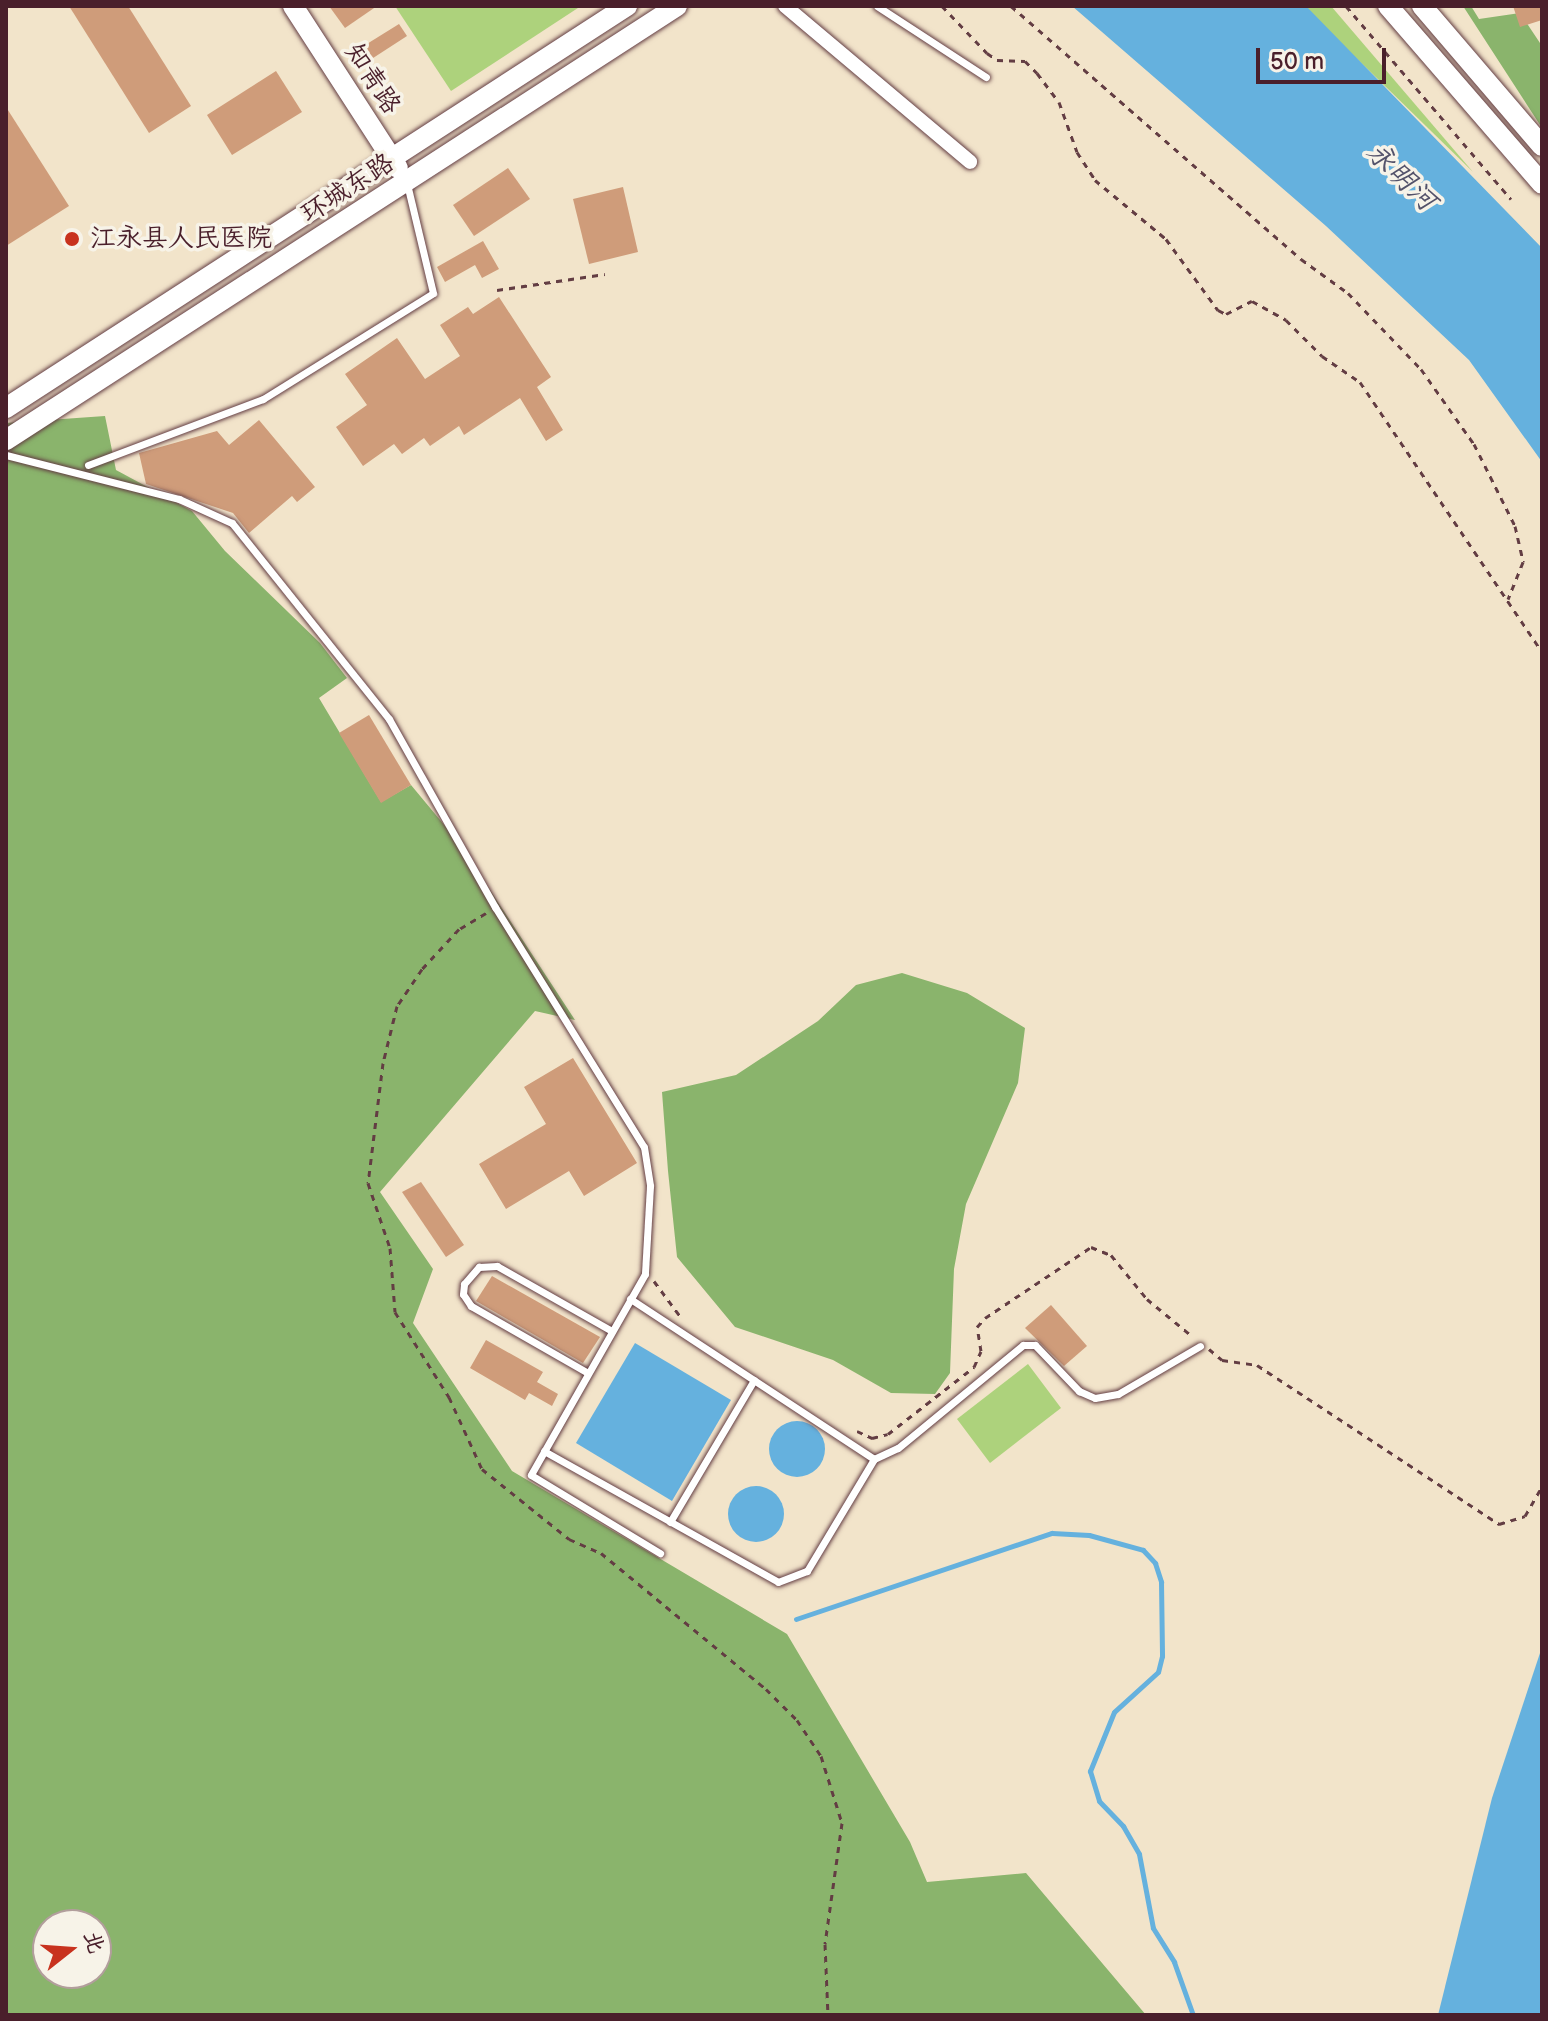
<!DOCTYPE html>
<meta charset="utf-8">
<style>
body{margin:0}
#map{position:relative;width:1548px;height:2021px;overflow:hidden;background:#f2e4ca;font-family:"Balsamiq Sans","LXGW WenKai TC",sans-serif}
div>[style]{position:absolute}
.green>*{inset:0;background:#add27c}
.forest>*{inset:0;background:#8ab46c}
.water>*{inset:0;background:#65b1de}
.round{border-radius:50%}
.stream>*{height:5px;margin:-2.5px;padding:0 2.5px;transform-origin:2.5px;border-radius:2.5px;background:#65b1de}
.building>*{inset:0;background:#cf9c7a}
.path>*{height:3px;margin-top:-1.5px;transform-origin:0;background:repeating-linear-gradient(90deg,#633d43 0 6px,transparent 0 12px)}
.roads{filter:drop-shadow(0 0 2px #633d43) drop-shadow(0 0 2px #633d43)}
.lane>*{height:7px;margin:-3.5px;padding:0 3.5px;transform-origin:3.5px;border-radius:3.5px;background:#fff}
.street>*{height:14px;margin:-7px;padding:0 7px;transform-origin:7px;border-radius:7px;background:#fff}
.secondary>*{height:20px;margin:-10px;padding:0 10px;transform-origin:10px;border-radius:10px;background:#fff}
.dots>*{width:22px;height:22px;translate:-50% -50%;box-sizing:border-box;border:4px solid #f7f3e8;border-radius:50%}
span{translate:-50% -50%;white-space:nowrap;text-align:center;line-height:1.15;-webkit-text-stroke:7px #f7f3e8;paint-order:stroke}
.street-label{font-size:26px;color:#4a1f2b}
.poi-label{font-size:26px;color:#4a1f2b}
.left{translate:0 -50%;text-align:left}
.water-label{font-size:28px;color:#53526a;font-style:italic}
.frame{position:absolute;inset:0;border:8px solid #4a1f2b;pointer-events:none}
.north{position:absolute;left:32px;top:1909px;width:80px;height:80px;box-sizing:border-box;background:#f7f3e8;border:2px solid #b29e9c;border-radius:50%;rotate:73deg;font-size:22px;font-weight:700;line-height:32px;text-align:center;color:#4a1f2b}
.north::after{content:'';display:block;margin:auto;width:28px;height:36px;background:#c8321e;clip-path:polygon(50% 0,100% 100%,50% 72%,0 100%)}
.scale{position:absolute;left:1256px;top:48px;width:130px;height:36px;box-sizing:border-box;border:4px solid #4a1f2b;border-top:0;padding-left:10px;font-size:24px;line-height:28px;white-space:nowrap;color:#4a1f2b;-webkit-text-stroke:6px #f7f3e8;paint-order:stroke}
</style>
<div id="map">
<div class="green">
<i style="clip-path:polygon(395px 6px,581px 6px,451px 91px)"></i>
<i style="clip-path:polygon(1303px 6px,1331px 6px,1473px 172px)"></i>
<i style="clip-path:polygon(1028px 1364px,1061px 1408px,990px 1463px,957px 1419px)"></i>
</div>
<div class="forest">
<i style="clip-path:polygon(1463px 6px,1471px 6px,1479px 19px,1520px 13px,1542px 46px,1542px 128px)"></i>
<i style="clip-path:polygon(evenodd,105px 416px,116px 470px,192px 511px,225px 551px,320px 643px,347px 678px,319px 698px,381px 802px,411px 785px,460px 844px,575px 1020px,535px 1011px,380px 1192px,433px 1269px,413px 1323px,512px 1471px,787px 1634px,910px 1842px,927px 1882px,1026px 1873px,1146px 2015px,6px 2015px,6px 423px,105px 416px,48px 1925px,96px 1925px,96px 1973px,48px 1973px,48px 1925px)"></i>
<i style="clip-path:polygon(902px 973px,967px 993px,1025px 1028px,1018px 1083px,966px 1204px,954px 1269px,950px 1373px,935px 1394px,891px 1393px,833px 1360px,735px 1327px,677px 1257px,668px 1171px,662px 1092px,736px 1075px,818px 1021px,856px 985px)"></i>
</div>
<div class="water">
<i style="clip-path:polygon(1072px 6px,1306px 6px,1542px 248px,1542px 462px,1469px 360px,1326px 226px)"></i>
<i style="clip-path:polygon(635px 1343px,731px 1400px,672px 1501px,576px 1443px)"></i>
<i class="round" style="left:769px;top:1421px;width:56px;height:56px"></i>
<i class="round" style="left:728px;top:1486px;width:56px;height:56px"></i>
<i style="clip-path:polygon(1542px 1647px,1542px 2015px,1438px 2015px,1492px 1798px)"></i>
</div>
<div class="stream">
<i style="left:796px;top:1619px;width:270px;rotate:-18.6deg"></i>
<i style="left:1052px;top:1533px;width:37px;rotate:3deg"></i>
<i style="left:1089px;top:1535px;width:56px;rotate:15.5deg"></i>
<i style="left:1143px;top:1550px;width:18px;rotate:47deg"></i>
<i style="left:1155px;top:1563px;width:20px;rotate:72deg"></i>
<i style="left:1161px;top:1582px;width:74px;rotate:89.2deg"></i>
<i style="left:1162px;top:1656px;width:16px;rotate:104deg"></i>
<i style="left:1158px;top:1672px;width:59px;rotate:137.7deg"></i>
<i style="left:1114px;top:1712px;width:64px;rotate:112.1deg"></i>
<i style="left:1090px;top:1771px;width:31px;rotate:73deg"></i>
<i style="left:1099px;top:1801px;width:35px;rotate:46deg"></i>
<i style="left:1123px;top:1826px;width:32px;rotate:60deg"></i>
<i style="left:1139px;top:1854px;width:75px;rotate:79.3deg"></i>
<i style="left:1153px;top:1928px;width:40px;rotate:58deg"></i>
<i style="left:1174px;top:1962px;width:56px;rotate:70.3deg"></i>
</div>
<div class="building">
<i style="clip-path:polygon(69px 6px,128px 6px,191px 106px,149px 133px)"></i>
<i style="clip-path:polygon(329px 6px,377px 6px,345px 28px)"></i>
<i style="clip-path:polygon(1513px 6px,1542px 6px,1542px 20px,1520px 27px)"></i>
<i style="clip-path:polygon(399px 24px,407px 36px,370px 60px,362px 47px)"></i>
<i style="clip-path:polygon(276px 71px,302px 112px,232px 155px,207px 115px)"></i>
<i style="clip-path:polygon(6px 107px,69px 206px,6px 246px)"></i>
<i style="clip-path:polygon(508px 168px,530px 199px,474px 236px,453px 205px)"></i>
<i style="clip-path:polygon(623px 187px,638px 252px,589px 264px,573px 199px)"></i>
<i style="clip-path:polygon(483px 241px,499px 269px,482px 278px,475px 265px,445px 282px,437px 267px)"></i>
<i style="clip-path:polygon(499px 297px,551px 377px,537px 387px,563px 430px,546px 441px,520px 398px,464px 435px,459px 426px,430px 446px,424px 438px,402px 454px,394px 444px,363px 466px,336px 427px,367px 405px,345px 374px,397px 338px,425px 379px,460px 356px,440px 325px,468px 307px,473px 314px)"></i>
<i style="clip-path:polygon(259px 420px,315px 487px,297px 502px,292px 496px,249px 533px,233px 513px,146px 484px,139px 453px,217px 431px,229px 445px)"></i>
<i style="clip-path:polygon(369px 715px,411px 785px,381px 803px,339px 733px)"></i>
<i style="clip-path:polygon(573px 1058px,637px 1163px,584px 1196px,569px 1171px,506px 1209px,479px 1164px,546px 1124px,524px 1087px)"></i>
<i style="clip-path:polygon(421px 1182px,464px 1245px,446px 1257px,402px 1192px)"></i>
<i style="clip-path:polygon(492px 1276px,600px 1337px,583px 1363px,476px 1301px)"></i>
<i style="clip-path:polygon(1051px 1305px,1087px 1346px,1064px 1366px,1025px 1328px)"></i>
<i style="clip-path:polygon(486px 1340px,543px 1372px,537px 1382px,558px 1394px,552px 1406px,529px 1393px,525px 1400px,470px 1368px)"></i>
</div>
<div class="path">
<i style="left:942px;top:6px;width:65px;rotate:46.2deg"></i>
<i style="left:987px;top:53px;width:12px;rotate:35deg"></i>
<i style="left:997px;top:60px;width:28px;rotate:2deg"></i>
<i style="left:1025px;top:61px;width:17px;rotate:45deg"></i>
<i style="left:1037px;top:73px;width:36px;rotate:53deg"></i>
<i style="left:1059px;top:102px;width:53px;rotate:70.2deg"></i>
<i style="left:1077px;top:152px;width:33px;rotate:57deg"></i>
<i style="left:1095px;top:180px;width:92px;rotate:39.7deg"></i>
<i style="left:1166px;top:239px;width:88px;rotate:53.8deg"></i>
<i style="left:1218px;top:310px;width:9px;rotate:27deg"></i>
<i style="left:1226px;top:314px;width:29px;rotate:-27deg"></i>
<i style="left:1252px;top:301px;width:39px;rotate:29deg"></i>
<i style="left:1286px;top:320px;width:51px;rotate:45deg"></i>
<i style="left:1322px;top:356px;width:46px;rotate:34.4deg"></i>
<i style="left:1360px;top:382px;width:326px;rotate:56deg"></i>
<i style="left:1011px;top:6px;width:385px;rotate:41.1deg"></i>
<i style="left:1301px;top:259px;width:58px;rotate:35.9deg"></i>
<i style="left:1348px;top:293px;width:105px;rotate:46.2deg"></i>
<i style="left:1421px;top:369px;width:92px;rotate:54.8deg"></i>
<i style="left:1474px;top:444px;width:92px;rotate:63.4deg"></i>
<i style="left:1515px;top:526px;width:37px;rotate:77deg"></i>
<i style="left:1523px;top:562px;width:40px;rotate:112deg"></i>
<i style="left:1346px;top:6px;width:254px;rotate:49.5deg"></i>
<i style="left:497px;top:290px;width:109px;rotate:-8.4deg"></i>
<i style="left:486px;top:913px;width:31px;rotate:149deg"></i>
<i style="left:459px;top:929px;width:54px;rotate:132.8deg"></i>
<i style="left:422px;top:969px;width:45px;rotate:124deg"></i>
<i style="left:397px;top:1006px;width:59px;rotate:103.8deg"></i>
<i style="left:383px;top:1063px;width:121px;rotate:97.1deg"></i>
<i style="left:368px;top:1183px;width:69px;rotate:71.3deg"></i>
<i style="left:390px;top:1248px;width:64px;rotate:85.5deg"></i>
<i style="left:395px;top:1312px;width:101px;rotate:57.6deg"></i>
<i style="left:449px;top:1397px;width:79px;rotate:65.4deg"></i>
<i style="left:482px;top:1469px;width:112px;rotate:38.8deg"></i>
<i style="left:569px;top:1539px;width:35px;rotate:24deg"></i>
<i style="left:601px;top:1553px;width:214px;rotate:39.5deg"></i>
<i style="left:766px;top:1689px;width:44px;rotate:45deg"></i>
<i style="left:797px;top:1720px;width:43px;rotate:56.3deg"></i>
<i style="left:821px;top:1756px;width:70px;rotate:72.6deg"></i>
<i style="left:842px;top:1823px;width:122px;rotate:98deg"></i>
<i style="left:825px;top:1944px;width:71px;rotate:87.6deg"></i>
<i style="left:654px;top:1281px;width:44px;rotate:53.4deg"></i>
<i style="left:1209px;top:1349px;width:17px;rotate:40deg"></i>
<i style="left:1222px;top:1360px;width:35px;rotate:8deg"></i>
<i style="left:1257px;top:1365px;width:290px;rotate:33.3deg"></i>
<i style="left:1499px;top:1524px;width:27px;rotate:-17deg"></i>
<i style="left:1525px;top:1516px;width:34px;rotate:-60deg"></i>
<i style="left:857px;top:1431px;width:17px;rotate:25deg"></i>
<i style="left:872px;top:1438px;width:16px;rotate:-14deg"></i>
<i style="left:888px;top:1434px;width:109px;rotate:-37.9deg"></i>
<i style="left:974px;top:1367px;width:17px;rotate:-66deg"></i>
<i style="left:981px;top:1351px;width:24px;rotate:-99deg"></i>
<i style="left:977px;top:1327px;width:12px;rotate:-48deg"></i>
<i style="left:985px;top:1318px;width:128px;rotate:-33.8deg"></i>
<i style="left:1091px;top:1247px;width:22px;rotate:22deg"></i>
<i style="left:1111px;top:1255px;width:57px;rotate:50.7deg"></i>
<i style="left:1147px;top:1299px;width:58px;rotate:39.4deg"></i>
</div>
<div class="roads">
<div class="lane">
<i style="left:877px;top:6px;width:130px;rotate:33.1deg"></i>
<i style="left:6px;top:455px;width:179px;rotate:14.3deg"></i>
<i style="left:179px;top:499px;width:58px;rotate:24.4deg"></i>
<i style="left:232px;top:523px;width:251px;rotate:51.3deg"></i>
<i style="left:389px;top:719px;width:216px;rotate:60.6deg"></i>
<i style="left:495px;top:907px;width:282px;rotate:58.2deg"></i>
<i style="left:644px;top:1147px;width:39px;rotate:81deg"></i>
<i style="left:650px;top:1186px;width:88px;rotate:93.3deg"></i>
<i style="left:645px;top:1274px;width:231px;rotate:119.6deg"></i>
<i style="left:531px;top:1475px;width:151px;rotate:31.2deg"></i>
<i style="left:88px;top:465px;width:187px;rotate:-20.7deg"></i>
<i style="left:263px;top:399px;width:200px;rotate:-31.9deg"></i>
<i style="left:433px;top:293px;width:112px;rotate:-103.4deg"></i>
<i style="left:588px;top:1373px;width:135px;rotate:-150.2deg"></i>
<i style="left:471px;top:1306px;width:14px;rotate:-124deg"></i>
<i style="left:463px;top:1294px;width:10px;rotate:-84deg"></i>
<i style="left:464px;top:1284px;width:23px;rotate:-49deg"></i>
<i style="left:479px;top:1267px;width:18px;rotate:-3deg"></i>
<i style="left:497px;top:1266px;width:132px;rotate:29.5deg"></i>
<i style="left:544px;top:1451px;width:268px;rotate:29.2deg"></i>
<i style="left:778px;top:1582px;width:31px;rotate:-21deg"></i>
<i style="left:807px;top:1571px;width:131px;rotate:-59.1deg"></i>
<i style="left:874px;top:1459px;width:292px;rotate:-146.7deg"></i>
<i style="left:874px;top:1459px;width:26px;rotate:-25deg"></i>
<i style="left:898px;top:1448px;width:162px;rotate:-39.5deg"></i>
<i style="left:1023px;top:1345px;width:12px"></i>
<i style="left:1035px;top:1345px;width:64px;rotate:46.3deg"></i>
<i style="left:1079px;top:1391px;width:17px;rotate:24deg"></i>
<i style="left:1095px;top:1398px;width:23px;rotate:-10deg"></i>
<i style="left:1118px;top:1394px;width:95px;rotate:-30.3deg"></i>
<i style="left:670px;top:1522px;width:165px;rotate:-59.4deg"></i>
</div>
<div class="street">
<i style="left:785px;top:6px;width:242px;rotate:40.1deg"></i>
</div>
<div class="secondary">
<i style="left:293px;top:6px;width:193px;rotate:57.1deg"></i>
<i style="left:1388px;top:6px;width:235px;rotate:49.1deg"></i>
<i style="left:1422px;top:6px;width:184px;rotate:49.4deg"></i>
<i style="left:6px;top:408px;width:740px;rotate:-32.92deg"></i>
<i style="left:6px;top:440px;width:799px;rotate:-32.89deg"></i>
</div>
</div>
<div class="dots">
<i style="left:72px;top:239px;background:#c8321e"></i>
</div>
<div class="street-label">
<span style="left:372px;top:79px;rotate:57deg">知青路</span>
<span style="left:348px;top:189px;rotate:-33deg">环城东路</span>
</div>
<div class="poi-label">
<span class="left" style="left:90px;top:239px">江永县人民医院</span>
</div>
<div class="water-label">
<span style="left:1401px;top:177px;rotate:44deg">永明河</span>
</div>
<div class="frame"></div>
<div class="north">北</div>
<div class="scale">50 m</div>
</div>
